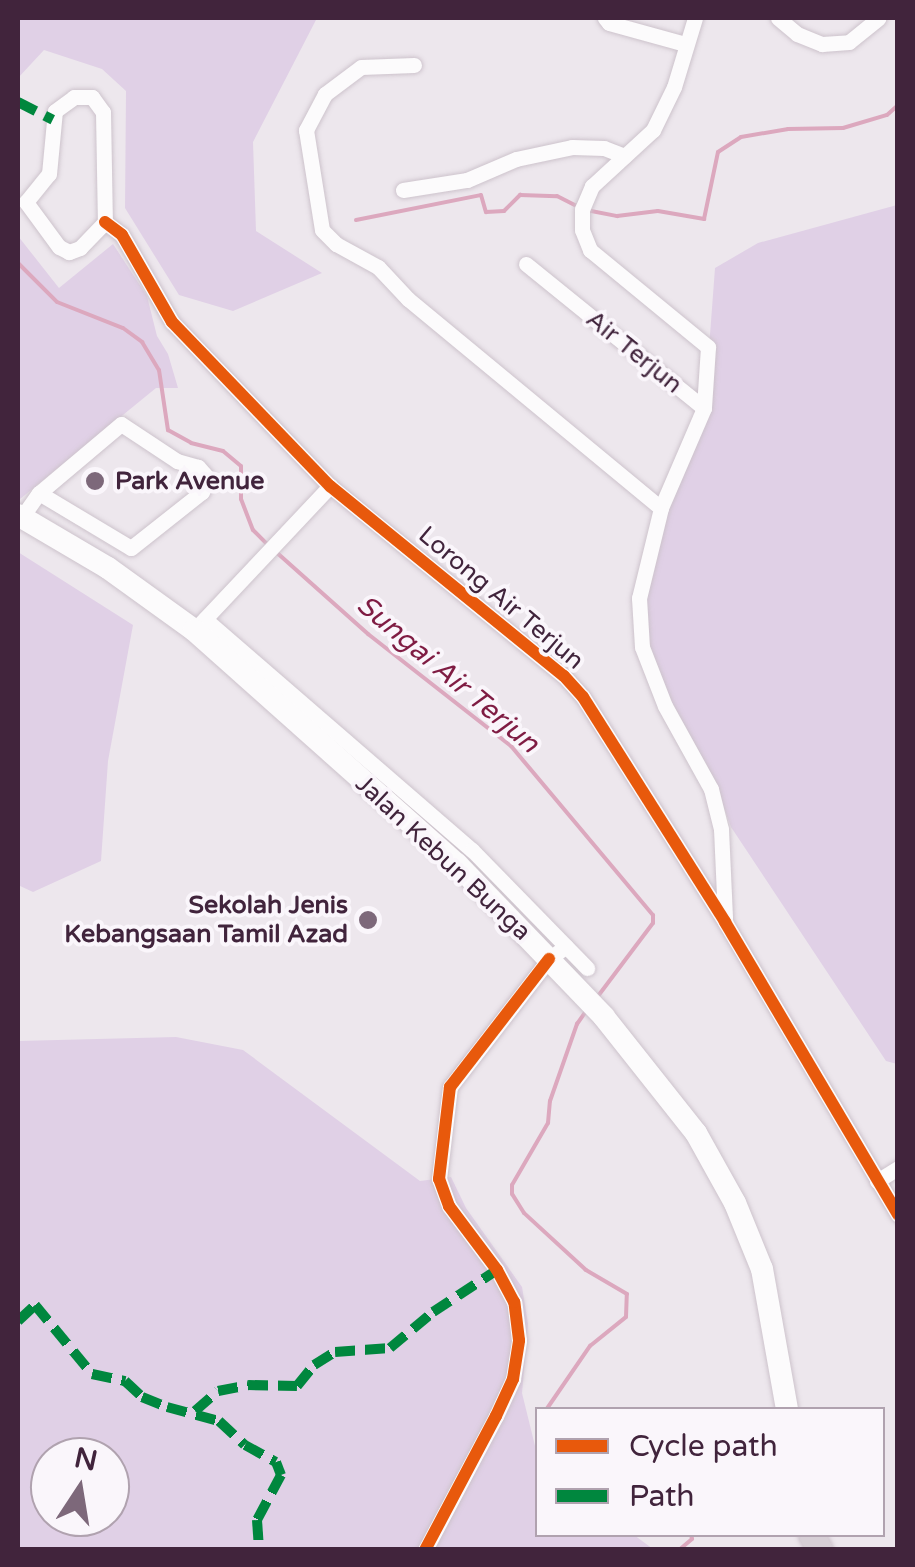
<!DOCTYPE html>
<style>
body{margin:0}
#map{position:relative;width:915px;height:1567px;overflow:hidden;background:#ede7ed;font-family:"Varela Round",sans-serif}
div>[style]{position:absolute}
.green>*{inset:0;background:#e0d0e6}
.stream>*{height:4px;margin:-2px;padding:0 2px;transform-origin:2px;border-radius:2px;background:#dca8be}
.roads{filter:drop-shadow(0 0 2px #cdc3cc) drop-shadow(0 0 2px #cdc3cc)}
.street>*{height:15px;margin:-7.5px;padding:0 7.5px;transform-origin:7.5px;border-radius:7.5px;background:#fcfbfc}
.secondary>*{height:22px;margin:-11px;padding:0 11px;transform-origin:11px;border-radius:11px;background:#fcfbfc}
.primary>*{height:25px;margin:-12.5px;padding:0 12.5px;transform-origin:12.5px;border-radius:12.5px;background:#d7cfd6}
.quiet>*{height:10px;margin-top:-5px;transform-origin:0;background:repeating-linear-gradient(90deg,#00873e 0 20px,transparent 0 30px)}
.cycleway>*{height:12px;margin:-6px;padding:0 6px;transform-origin:6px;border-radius:6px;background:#e8590c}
.dots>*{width:28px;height:28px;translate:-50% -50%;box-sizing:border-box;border:5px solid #faf6fb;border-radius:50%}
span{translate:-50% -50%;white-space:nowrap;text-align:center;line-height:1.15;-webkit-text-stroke:8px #faf6fb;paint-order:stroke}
.street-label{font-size:25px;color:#41243c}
.poi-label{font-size:25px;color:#41243c;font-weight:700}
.left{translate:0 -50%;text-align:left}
.right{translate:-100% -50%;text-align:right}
.water-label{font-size:28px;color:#7f1c43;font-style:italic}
.frame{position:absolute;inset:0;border:20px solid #41243c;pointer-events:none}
.legend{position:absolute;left:535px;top:1407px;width:350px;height:130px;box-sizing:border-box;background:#faf6fb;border:2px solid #b0a2af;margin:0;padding:12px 18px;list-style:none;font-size:30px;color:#41243c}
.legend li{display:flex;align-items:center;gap:20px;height:50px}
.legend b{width:50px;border:2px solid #b0a2af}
.north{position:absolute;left:30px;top:1437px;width:100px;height:100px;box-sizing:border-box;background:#faf6fb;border:2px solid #b0a2af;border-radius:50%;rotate:12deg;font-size:28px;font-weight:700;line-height:40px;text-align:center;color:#41243c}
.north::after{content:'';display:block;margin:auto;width:35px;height:45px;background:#7d687a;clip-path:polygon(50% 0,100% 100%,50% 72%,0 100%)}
</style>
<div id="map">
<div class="green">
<i style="clip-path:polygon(18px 18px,317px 18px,253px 142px,256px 231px,322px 273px,233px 311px,179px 295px,125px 208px,126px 91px,102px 69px,44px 50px,18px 78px)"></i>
<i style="clip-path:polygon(897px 205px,897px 1064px,886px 1061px,731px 827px,712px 775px,653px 668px,635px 607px,654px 518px,704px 415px,715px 268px,758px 243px)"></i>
<i style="clip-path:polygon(18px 236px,59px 288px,113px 244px,147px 296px,157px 336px,168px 354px,178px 388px,156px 388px,20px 499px)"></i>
<i style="clip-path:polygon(18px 552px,133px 625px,108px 761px,101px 861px,33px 892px,18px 885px)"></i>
<i style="clip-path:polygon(evenodd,176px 1037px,243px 1050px,420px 1181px,451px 1177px,466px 1208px,522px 1287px,528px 1324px,522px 1393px,537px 1454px,538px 1534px,634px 1535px,653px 1549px,18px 1549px,18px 1041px,176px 1037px,50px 1457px,110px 1457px,110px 1517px,50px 1517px,50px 1457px)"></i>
</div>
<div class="stream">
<i style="left:586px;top:210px;width:32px;rotate:11deg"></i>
<i style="left:617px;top:216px;width:41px;rotate:-7deg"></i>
<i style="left:658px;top:211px;width:47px;rotate:9.9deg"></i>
<i style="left:704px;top:219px;width:68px;rotate:-78.2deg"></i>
<i style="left:718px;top:152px;width:27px;rotate:-33deg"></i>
<i style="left:741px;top:137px;width:48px;rotate:-9.7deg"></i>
<i style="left:788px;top:129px;width:55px;rotate:-1deg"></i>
<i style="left:843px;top:128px;width:46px;rotate:-16.5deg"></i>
<i style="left:887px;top:115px;width:15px;rotate:-42deg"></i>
<i style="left:356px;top:220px;width:127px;rotate:-11.3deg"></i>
<i style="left:481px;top:195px;width:18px;rotate:74deg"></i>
<i style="left:486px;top:212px;width:18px;rotate:-3deg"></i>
<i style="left:504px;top:211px;width:23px;rotate:-45deg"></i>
<i style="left:520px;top:195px;width:37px;rotate:2deg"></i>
<i style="left:557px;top:196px;width:22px;rotate:27deg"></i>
<i style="left:18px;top:263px;width:55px;rotate:45deg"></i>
<i style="left:57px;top:302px;width:71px;rotate:21.5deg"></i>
<i style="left:123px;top:328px;width:24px;rotate:36deg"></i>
<i style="left:142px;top:342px;width:33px;rotate:59deg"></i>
<i style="left:159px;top:370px;width:61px;rotate:81.5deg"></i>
<i style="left:168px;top:430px;width:26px;rotate:29deg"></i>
<i style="left:191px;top:443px;width:33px;rotate:14deg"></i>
<i style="left:223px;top:451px;width:23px;rotate:40deg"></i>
<i style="left:241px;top:466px;width:33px;rotate:90deg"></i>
<i style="left:241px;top:499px;width:33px;rotate:69deg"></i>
<i style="left:253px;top:530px;width:21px;rotate:45deg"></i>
<i style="left:275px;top:551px;width:125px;rotate:41.7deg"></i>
<i style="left:368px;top:634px;width:182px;rotate:38.1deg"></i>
<i style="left:511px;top:746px;width:221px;rotate:50deg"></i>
<i style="left:653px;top:915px;width:8px;rotate:90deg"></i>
<i style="left:653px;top:923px;width:91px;rotate:127deg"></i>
<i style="left:546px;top:1410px;width:78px;rotate:-55.5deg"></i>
<i style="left:590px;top:1346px;width:46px;rotate:-38.9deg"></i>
<i style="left:626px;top:1317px;width:23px;rotate:-88deg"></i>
<i style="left:627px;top:1294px;width:48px;rotate:-149.7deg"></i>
<i style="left:586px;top:1270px;width:84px;rotate:-137.4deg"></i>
<i style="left:524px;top:1213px;width:22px;rotate:-122deg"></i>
<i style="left:512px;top:1194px;width:9px;rotate:-90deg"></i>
<i style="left:512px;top:1185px;width:72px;rotate:-59.9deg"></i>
<i style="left:548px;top:1123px;width:22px;rotate:-85deg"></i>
<i style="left:550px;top:1101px;width:82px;rotate:-70.7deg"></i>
<i style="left:577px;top:1024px;width:16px;rotate:-55deg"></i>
<i style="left:679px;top:1550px;width:17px;rotate:-40deg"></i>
<i style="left:692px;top:1539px;width:5px;rotate:-101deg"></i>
</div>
<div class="roads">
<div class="street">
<i style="left:605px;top:18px;width:6px;rotate:51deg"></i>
<i style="left:609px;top:23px;width:79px;rotate:15.4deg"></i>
<i style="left:695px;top:18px;width:72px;rotate:106.9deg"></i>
<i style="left:674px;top:87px;width:48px;rotate:116deg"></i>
<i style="left:653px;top:130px;width:83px;rotate:137.4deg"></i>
<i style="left:592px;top:186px;width:25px;rotate:113deg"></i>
<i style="left:582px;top:209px;width:21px;rotate:90deg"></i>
<i style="left:582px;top:230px;width:22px;rotate:68deg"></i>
<i style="left:590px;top:250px;width:153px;rotate:39.4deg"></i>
<i style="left:708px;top:347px;width:61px;rotate:93.8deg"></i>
<i style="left:704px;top:408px;width:109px;rotate:113.3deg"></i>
<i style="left:661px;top:508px;width:93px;rotate:103.7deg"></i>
<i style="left:639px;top:598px;width:49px;rotate:86.5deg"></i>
<i style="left:642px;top:647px;width:63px;rotate:68.7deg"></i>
<i style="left:665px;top:706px;width:95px;rotate:61deg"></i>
<i style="left:711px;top:789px;width:41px;rotate:76deg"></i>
<i style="left:721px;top:829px;width:89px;rotate:87.4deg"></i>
<i style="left:778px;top:18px;width:25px;rotate:40deg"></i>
<i style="left:797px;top:34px;width:27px;rotate:22deg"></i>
<i style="left:822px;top:44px;width:27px;rotate:-4deg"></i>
<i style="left:849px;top:42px;width:38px;rotate:-39deg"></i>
<i style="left:414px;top:65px;width:53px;rotate:177.8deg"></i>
<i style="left:361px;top:67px;width:45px;rotate:143.1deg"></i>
<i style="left:325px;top:94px;width:41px;rotate:117.8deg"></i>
<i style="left:306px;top:130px;width:101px;rotate:80.9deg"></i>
<i style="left:322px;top:230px;width:20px;rotate:45deg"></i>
<i style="left:336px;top:244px;width:48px;rotate:28.7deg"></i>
<i style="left:378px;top:267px;width:44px;rotate:46.8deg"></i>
<i style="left:408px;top:299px;width:328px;rotate:39.6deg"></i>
<i style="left:74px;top:97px;width:18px"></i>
<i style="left:92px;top:97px;width:19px;rotate:54deg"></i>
<i style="left:103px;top:112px;width:110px;rotate:89deg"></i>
<i style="left:105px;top:222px;width:36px;rotate:134deg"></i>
<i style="left:80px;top:248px;width:12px;rotate:160deg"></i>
<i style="left:69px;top:252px;width:11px;rotate:-153deg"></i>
<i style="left:59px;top:247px;width:56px;rotate:-126.3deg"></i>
<i style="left:26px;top:202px;width:36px;rotate:-51deg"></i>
<i style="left:49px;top:174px;width:63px;rotate:-84.6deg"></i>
<i style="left:55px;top:111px;width:24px;rotate:-36deg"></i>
<i style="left:403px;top:190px;width:65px;rotate:-8.9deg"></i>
<i style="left:467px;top:180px;width:53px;rotate:-23.2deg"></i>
<i style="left:516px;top:159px;width:57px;rotate:-12.1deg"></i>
<i style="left:572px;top:147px;width:32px;rotate:2deg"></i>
<i style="left:604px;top:148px;width:22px;rotate:21deg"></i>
<i style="left:105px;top:222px;width:21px;rotate:37deg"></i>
<i style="left:122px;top:235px;width:100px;rotate:60.1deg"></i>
<i style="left:172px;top:322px;width:228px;rotate:46.1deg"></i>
<i style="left:330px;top:486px;width:301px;rotate:39.1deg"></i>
<i style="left:564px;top:676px;width:28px;rotate:48deg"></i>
<i style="left:583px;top:697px;width:266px;rotate:57.7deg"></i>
<i style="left:725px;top:922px;width:340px;rotate:59.4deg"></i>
<i style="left:526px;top:264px;width:229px;rotate:39deg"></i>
<i style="left:22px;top:517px;width:29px;rotate:-55deg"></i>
<i style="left:39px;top:493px;width:107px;rotate:30.9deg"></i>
<i style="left:131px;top:548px;width:90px;rotate:-38.3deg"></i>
<i style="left:202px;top:492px;width:15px;rotate:-67deg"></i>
<i style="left:208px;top:478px;width:15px;rotate:-132deg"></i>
<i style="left:198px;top:467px;width:22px;rotate:-164deg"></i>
<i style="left:177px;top:461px;width:67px;rotate:-146.5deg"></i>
<i style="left:121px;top:424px;width:107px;rotate:139.9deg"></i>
<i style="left:205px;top:619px;width:353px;rotate:40.9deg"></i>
<i style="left:472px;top:850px;width:165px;rotate:45.7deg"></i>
<i style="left:200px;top:624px;width:190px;rotate:-46.7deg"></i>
<i style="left:877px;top:1181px;width:25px;rotate:-32deg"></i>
<i style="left:425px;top:1550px;width:152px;rotate:-62.1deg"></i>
<i style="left:496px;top:1416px;width:41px;rotate:-65.3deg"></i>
<i style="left:513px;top:1379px;width:39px;rotate:-81deg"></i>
<i style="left:519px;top:1340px;width:38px;rotate:-97deg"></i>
<i style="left:514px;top:1302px;width:36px;rotate:-118deg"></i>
<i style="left:497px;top:1270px;width:80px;rotate:-126.9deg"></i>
<i style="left:449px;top:1206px;width:29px;rotate:-110deg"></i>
<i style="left:439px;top:1179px;width:93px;rotate:-83.2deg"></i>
<i style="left:450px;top:1087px;width:162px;rotate:-52.3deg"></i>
<i style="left:549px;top:959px;width:21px;rotate:-37deg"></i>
</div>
<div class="secondary">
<i style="left:18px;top:515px;width:104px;rotate:30.5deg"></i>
<i style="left:108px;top:568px;width:106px;rotate:35.8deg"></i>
<i style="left:194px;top:630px;width:352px;rotate:41.7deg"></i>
<i style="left:457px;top:864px;width:212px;rotate:46.1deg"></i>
<i style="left:604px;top:1017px;width:148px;rotate:51.6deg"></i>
<i style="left:696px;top:1133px;width:80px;rotate:60.9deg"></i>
<i style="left:735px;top:1203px;width:71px;rotate:67.8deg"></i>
<i style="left:762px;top:1269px;width:143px;rotate:79.9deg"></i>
</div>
<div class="primary">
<i style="left:811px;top:1534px;width:18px;rotate:61deg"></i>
</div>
</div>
<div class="quiet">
<i style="left:18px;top:102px;width:39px;rotate:27deg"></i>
<i style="left:18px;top:1321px;width:23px;rotate:-43deg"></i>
<i style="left:35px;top:1305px;width:89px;rotate:50.4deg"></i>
<i style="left:92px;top:1374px;width:34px;rotate:12deg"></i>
<i style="left:125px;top:1381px;width:23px;rotate:43deg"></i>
<i style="left:142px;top:1397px;width:27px;rotate:22deg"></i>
<i style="left:167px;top:1407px;width:54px;rotate:15.1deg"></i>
<i style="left:219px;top:1421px;width:35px;rotate:43deg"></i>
<i style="left:245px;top:1445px;width:35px;rotate:29deg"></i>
<i style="left:276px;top:1462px;width:14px;rotate:69deg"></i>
<i style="left:281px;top:1475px;width:51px;rotate:118.1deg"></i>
<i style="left:257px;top:1520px;width:30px;rotate:86deg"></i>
<i style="left:195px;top:1411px;width:30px;rotate:-41deg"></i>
<i style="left:218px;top:1391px;width:31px;rotate:-11deg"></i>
<i style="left:248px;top:1385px;width:49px;rotate:1.2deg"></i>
<i style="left:297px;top:1386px;width:27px;rotate:-51deg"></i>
<i style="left:314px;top:1365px;width:25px;rotate:-32deg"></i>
<i style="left:335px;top:1352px;width:55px;rotate:-4.2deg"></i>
<i style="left:390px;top:1348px;width:56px;rotate:-39.9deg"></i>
<i style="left:433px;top:1312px;width:77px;rotate:-33.3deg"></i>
</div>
<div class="cycleway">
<i style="left:105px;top:222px;width:21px;rotate:37deg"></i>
<i style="left:122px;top:235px;width:100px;rotate:60.1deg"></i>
<i style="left:172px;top:322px;width:228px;rotate:46.1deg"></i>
<i style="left:330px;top:486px;width:301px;rotate:39.1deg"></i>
<i style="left:564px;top:676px;width:28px;rotate:48deg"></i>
<i style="left:583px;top:697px;width:266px;rotate:57.7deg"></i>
<i style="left:725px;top:922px;width:340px;rotate:59.4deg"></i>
<i style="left:425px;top:1550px;width:152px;rotate:-62.1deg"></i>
<i style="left:496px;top:1416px;width:41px;rotate:-65.3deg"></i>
<i style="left:513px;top:1379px;width:39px;rotate:-81deg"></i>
<i style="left:519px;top:1340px;width:38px;rotate:-97deg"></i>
<i style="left:514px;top:1302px;width:36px;rotate:-118deg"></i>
<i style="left:497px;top:1270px;width:80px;rotate:-126.9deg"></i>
<i style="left:449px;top:1206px;width:29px;rotate:-110deg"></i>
<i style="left:439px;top:1179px;width:93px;rotate:-83.2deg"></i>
<i style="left:450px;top:1087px;width:162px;rotate:-52.3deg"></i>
</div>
<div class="dots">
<i style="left:95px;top:481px;background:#7d687a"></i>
<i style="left:368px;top:920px;background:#7d687a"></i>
</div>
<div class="street-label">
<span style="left:634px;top:352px;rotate:39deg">Air Terjun</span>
<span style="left:501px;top:598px;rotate:40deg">Lorong Air Terjun</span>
<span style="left:443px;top:858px;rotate:43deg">Jalan Kebun Bunga</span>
</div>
<div class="poi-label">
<span class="left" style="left:115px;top:481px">Park Avenue</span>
<span class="right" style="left:348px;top:920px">Sekolah Jenis<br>Kebangsaan Tamil Azad</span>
</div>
<div class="water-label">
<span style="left:448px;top:674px;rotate:40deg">Sungai Air Terjun</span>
</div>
<div class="frame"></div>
<ul class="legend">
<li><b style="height:12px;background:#e8590c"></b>Cycle path</li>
<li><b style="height:12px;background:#00873e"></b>Path</li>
</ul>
<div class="north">N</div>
</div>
